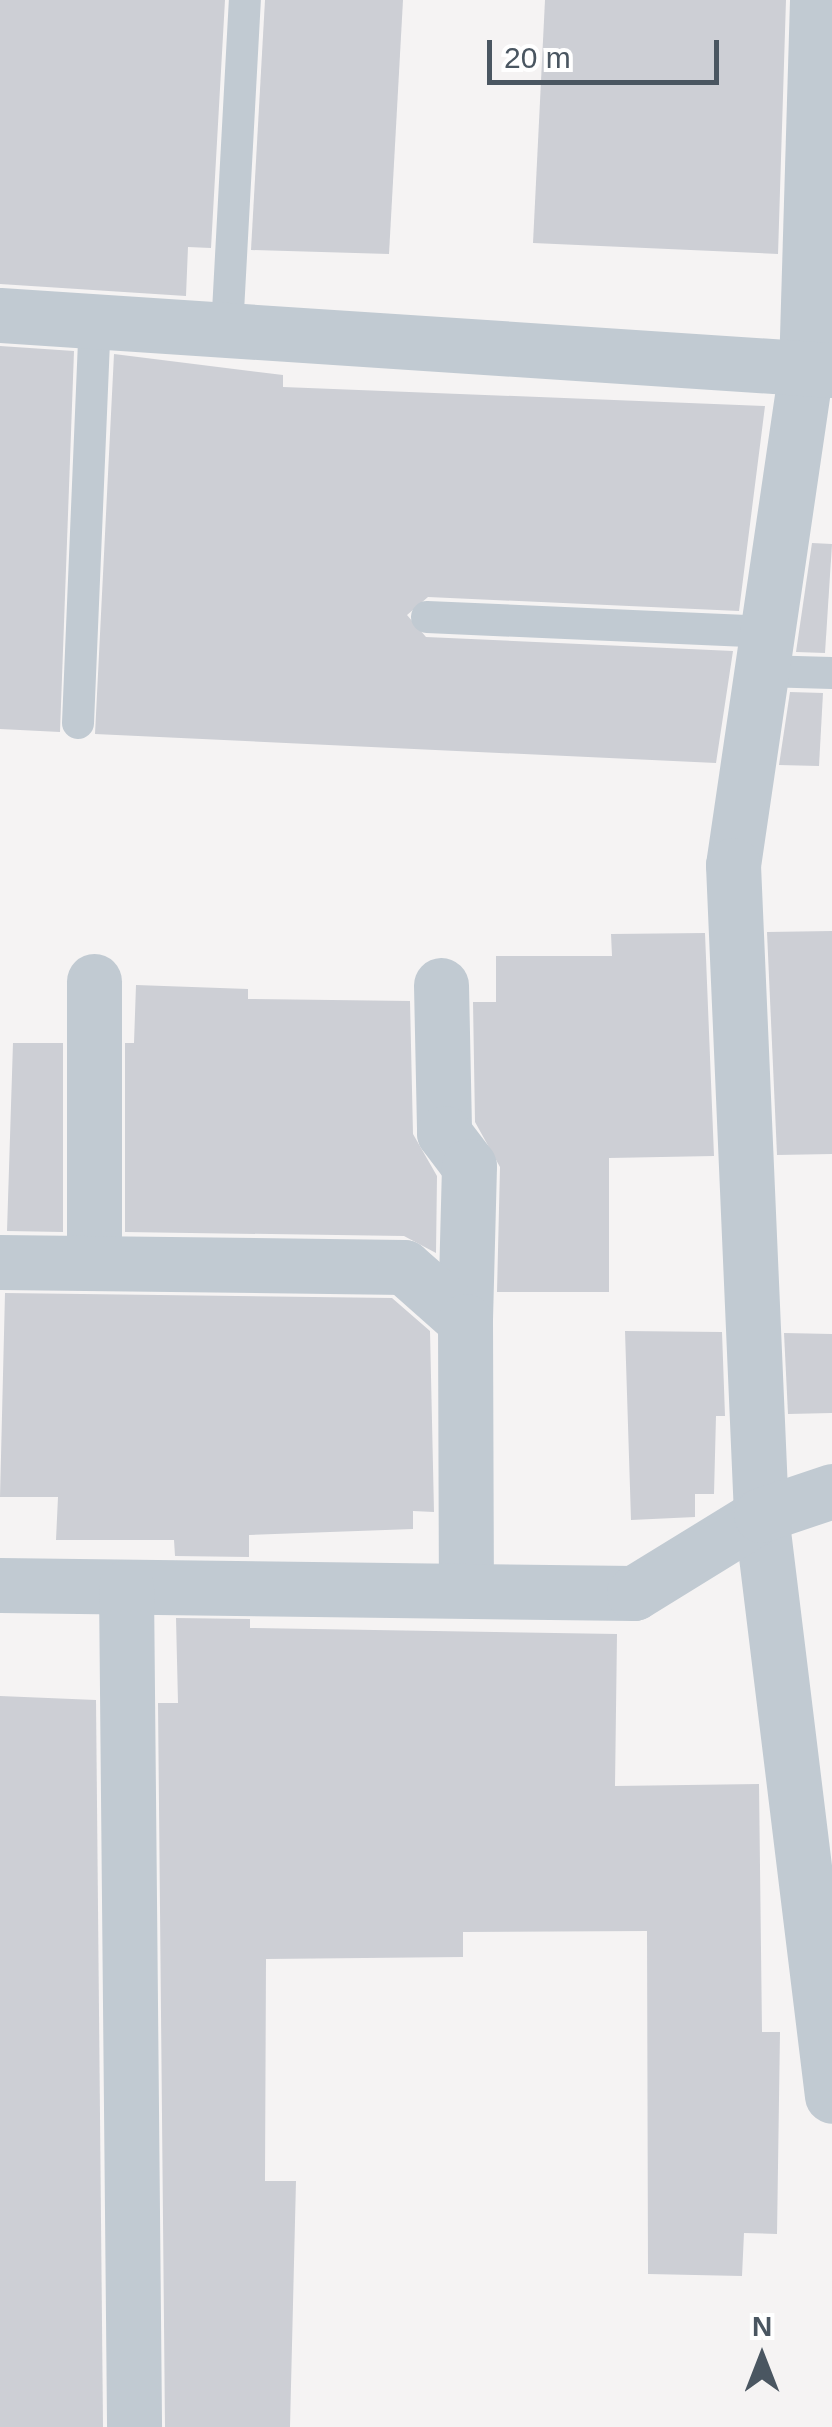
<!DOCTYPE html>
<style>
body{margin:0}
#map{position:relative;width:832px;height:2427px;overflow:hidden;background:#f5f3f3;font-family:Arial,sans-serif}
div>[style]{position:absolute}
.building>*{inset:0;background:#cdcfd5}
.service>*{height:32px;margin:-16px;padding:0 16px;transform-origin:16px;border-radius:16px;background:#c1cad2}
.minor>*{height:55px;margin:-27.5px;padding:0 27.5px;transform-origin:27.5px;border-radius:27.5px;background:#c1cad2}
span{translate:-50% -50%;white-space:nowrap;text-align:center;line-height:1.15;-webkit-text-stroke:9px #fff;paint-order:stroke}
.north{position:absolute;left:712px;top:2307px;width:100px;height:100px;-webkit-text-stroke:8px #fff;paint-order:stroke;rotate:0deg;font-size:28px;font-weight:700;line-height:40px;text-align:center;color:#4a5661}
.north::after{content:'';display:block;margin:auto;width:35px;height:45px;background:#4a5661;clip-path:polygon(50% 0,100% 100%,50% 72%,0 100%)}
.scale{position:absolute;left:487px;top:40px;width:232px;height:45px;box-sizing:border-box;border:5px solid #4a5661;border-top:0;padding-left:12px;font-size:30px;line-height:35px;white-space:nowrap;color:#4a5661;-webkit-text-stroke:8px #fff;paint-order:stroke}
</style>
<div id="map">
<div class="building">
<i style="clip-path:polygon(0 0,225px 0,211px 248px,188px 247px,186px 296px,0 284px)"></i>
<i style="clip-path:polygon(265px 0,403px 0,389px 254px,251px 250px)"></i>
<i style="clip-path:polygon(545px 0,786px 0,778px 254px,533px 243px)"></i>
<i style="clip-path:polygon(0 346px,74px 351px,60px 732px,0 729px)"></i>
<i style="clip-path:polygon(114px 354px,283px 375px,283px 387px,765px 406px,739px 611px,428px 597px,407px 615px,426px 637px,733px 651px,716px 763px,95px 734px)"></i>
<i style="clip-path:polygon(812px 543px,832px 544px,825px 653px,796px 652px)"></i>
<i style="clip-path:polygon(790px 692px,823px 693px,819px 766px,779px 765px)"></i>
<i style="clip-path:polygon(832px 931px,832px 1154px,777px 1155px,767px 932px)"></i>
<i style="clip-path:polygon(705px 933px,714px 1156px,609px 1158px,609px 1292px,497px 1292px,500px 1167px,475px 1122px,473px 1002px,496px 1002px,496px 956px,612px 956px,611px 934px)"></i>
<i style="clip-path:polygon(136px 985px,248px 989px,248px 999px,410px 1001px,413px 1134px,437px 1176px,436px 1253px,404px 1236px,125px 1232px,125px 1043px,134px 1043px)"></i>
<i style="clip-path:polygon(13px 1043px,63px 1043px,63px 1232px,7px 1231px)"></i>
<i style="clip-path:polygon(5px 1293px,392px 1298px,430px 1331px,434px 1512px,413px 1511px,413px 1529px,249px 1535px,249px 1557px,175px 1556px,174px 1540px,56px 1540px,58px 1497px,0 1497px)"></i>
<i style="clip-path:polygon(625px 1331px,722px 1332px,725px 1416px,716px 1416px,714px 1494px,695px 1494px,695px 1517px,631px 1520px)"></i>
<i style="clip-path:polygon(784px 1333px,832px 1334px,832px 1413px,788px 1414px)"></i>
<i style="clip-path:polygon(176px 1618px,250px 1619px,250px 1628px,617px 1634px,615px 1786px,759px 1784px,762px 2032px,780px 2032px,777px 2234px,744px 2233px,742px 2276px,648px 2274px,647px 1931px,463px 1932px,463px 1957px,266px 1959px,265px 2181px,296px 2181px,290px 2427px,165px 2427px,158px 1703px,178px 1703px)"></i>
<i style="clip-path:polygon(0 1696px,96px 1700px,103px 2427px,0 2427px)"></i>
</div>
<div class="service">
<i style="left:227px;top:330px;width:330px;rotate:-86.9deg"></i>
<i style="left:427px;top:617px;width:340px;rotate:2.5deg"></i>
<i style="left:762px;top:671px;width:70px;rotate:1.6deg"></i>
<i style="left:78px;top:723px;width:402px;rotate:-87.6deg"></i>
</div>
<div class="minor">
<i style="left:817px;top:0;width:369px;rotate:91.7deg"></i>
<i style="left:806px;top:369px;width:501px;rotate:98.37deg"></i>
<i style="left:733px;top:865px;width:651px;rotate:87.53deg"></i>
<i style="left:761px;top:1515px;width:585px;rotate:83.03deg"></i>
<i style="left:0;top:315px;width:834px;rotate:3.78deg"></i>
<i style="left:94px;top:981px;width:282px;rotate:90deg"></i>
<i style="left:441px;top:985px;width:148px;rotate:88.8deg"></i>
<i style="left:444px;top:1133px;width:41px;rotate:52.9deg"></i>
<i style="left:469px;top:1166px;width:155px;rotate:91.5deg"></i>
<i style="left:0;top:1262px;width:404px;rotate:0.7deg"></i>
<i style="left:404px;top:1267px;width:81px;rotate:41.5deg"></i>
<i style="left:465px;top:1321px;width:269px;rotate:89.8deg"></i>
<i style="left:0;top:1585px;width:634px;rotate:0.72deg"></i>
<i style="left:634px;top:1593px;width:149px;rotate:-31.6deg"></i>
<i style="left:761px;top:1515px;width:75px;rotate:-18.7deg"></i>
<i style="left:126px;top:1587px;width:840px;rotate:89.45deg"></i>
</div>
<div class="north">N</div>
<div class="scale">20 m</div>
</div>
